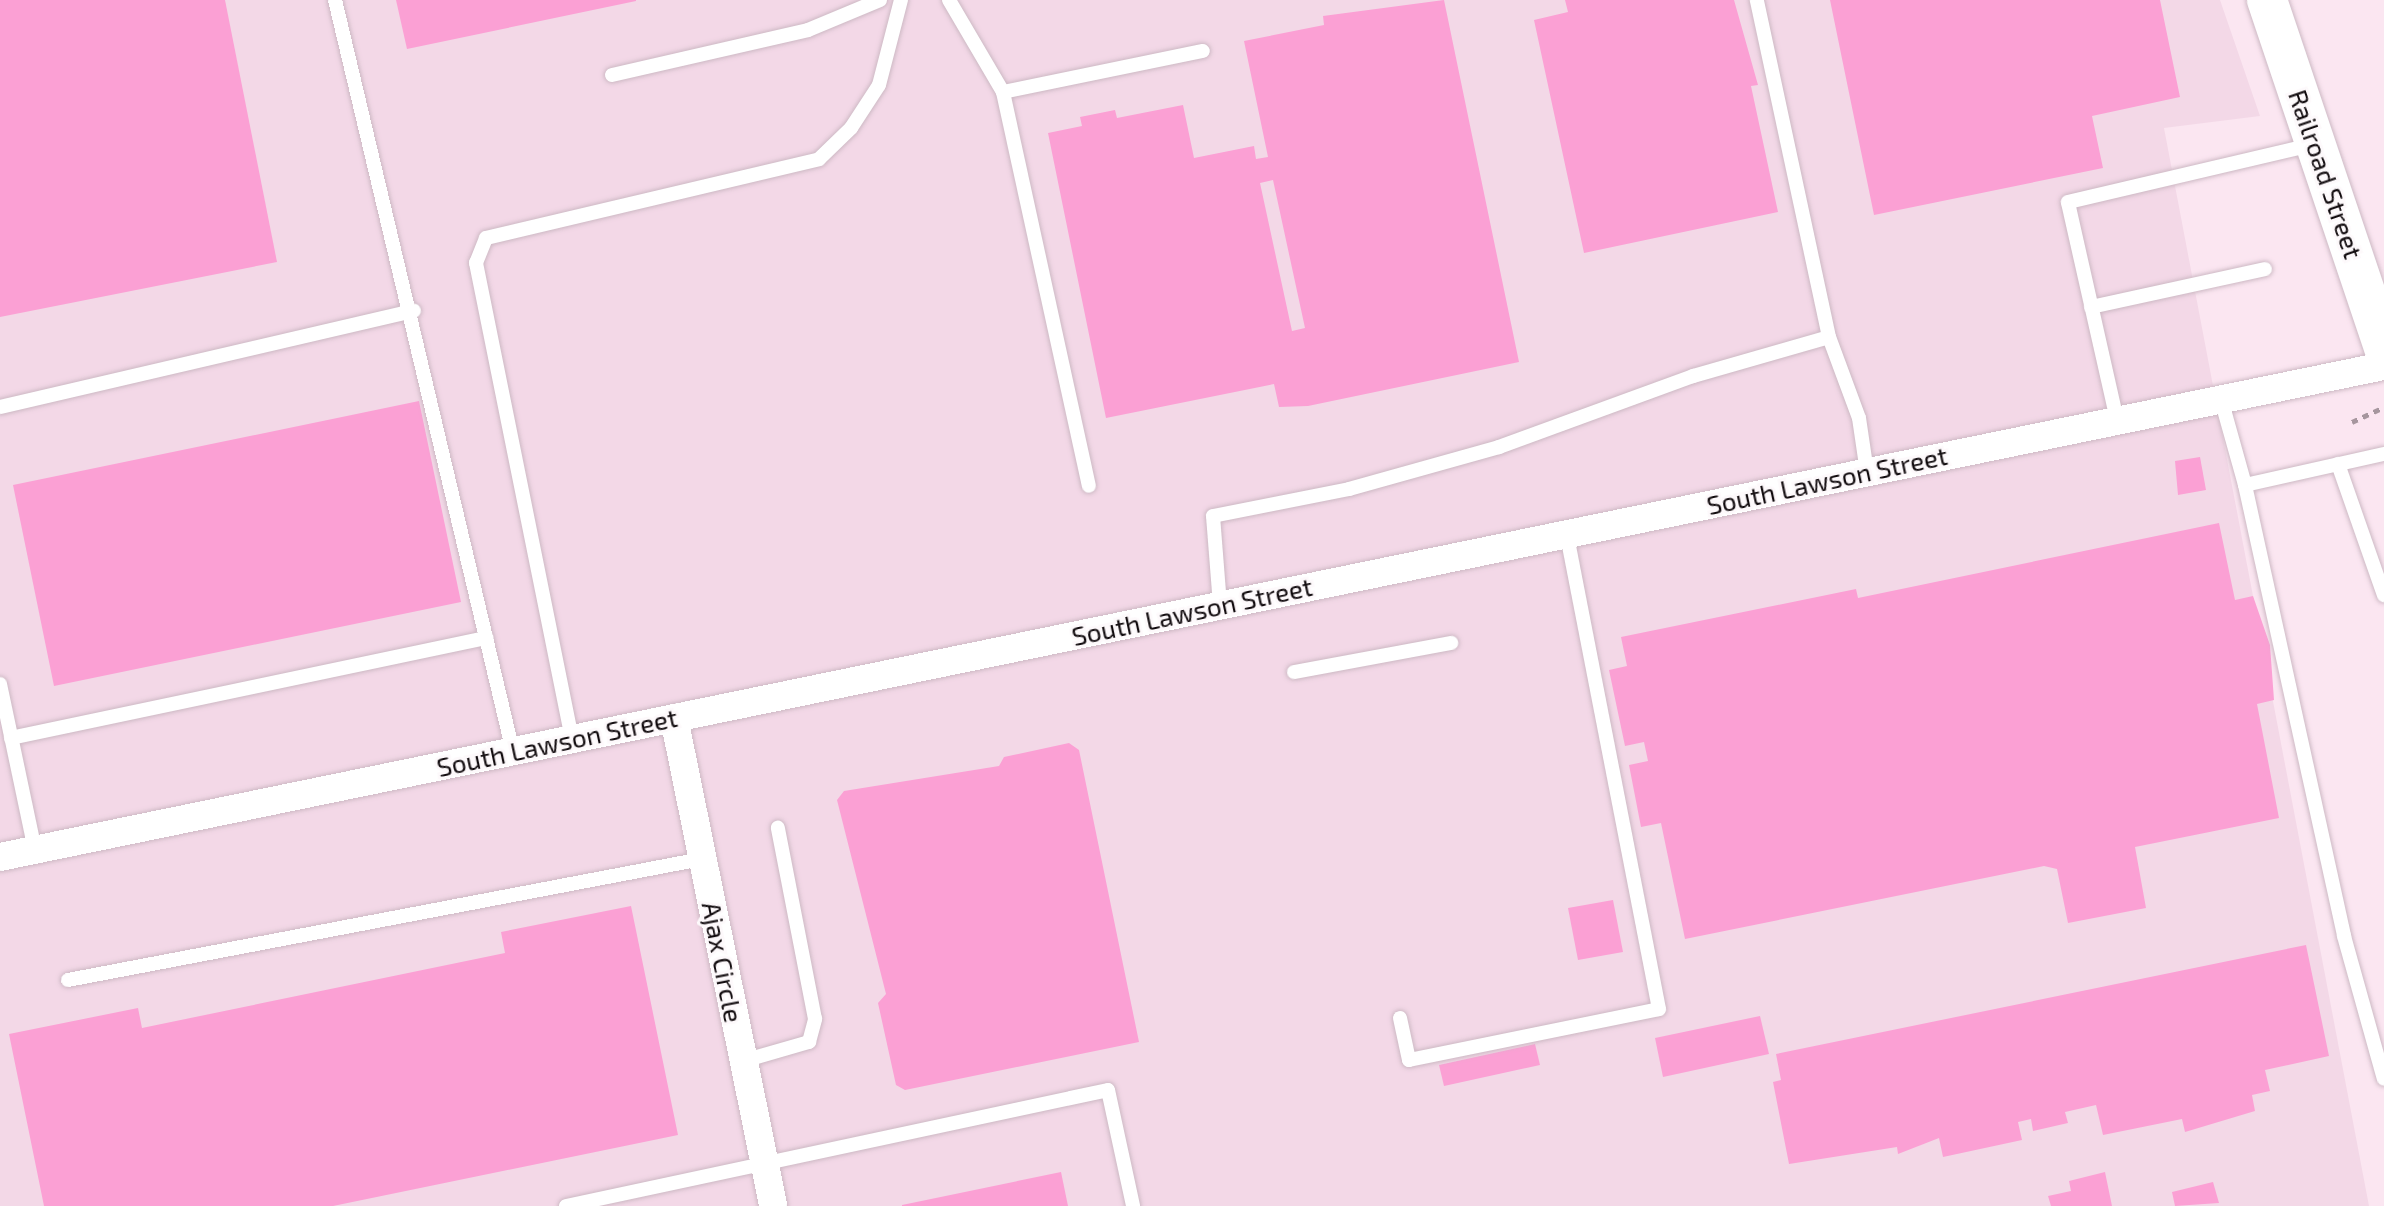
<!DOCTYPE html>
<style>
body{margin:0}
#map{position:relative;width:2384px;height:1206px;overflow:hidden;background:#fbe6f1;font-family:"Exo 2",sans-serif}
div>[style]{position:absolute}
.built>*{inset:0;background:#f3d8e7}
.building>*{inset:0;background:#fba0d4}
.path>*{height:5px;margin-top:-2.5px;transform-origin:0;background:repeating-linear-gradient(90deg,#a6969e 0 6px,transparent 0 12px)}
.roads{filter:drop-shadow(0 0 2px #cdb9c4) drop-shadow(0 0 2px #cdb9c4)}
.lane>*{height:14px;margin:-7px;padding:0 7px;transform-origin:7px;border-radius:7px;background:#fff}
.street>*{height:28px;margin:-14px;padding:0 14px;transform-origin:14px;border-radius:14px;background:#fff}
.secondary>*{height:40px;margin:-20px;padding:0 20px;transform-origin:20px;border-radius:20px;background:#fff}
span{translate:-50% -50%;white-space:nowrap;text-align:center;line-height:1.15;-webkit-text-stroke:6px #fdf9fb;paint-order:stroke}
.street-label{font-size:26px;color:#110b0e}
</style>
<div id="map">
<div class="built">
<i style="clip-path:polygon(0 0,2220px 0,2260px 116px,2164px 128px,2369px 1206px,0 1206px)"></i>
</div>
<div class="building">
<i style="clip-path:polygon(0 0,225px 0,277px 262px,0 317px)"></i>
<i style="clip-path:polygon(396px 0,636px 0,636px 1px,407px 49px)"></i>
<i style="clip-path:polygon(evenodd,1444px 0,1519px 362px,1308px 406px,1279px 407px,1274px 384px,1106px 418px,1048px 133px,1082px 126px,1080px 117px,1115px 110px,1117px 118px,1183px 105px,1194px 158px,1254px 146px,1256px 159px,1268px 157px,1244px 41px,1324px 25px,1323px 16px,1444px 0,1273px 180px,1305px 328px,1292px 331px,1260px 183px,1273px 180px)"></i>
<i style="clip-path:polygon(1565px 0,1734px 0,1758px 85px,1751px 86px,1778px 212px,1584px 253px,1534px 20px,1568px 12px)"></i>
<i style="clip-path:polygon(1830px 0,2160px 0,2180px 97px,2092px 116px,2103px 168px,1874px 215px)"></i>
<i style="clip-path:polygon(419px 401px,461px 602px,54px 686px,13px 485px)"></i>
<i style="clip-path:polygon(2200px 457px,2206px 490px,2178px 495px,2175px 461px)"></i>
<i style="clip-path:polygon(2219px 523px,2235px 600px,2253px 596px,2270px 645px,2274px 700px,2257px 704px,2279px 818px,2135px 847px,2146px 908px,2068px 923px,2057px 869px,2044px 866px,1685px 939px,1661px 823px,1641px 827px,1629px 765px,1648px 761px,1644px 742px,1625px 746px,1609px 670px,1627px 666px,1621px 637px,1856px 589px,1858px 598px)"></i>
<i style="clip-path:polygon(1069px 743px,1079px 750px,1139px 1042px,905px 1090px,896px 1085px,878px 1003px,886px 994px,837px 800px,844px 791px,999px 766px,1004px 757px)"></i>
<i style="clip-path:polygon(1613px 900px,1623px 952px,1578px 960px,1568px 908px)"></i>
<i style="clip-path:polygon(631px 906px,678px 1135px,333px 1206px,44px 1206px,9px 1034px,138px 1008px,142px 1028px,505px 953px,501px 932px)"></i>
<i style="clip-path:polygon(2306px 945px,2329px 1056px,2265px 1070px,2270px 1091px,2252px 1095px,2255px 1111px,2185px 1132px,2182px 1119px,2103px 1135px,2096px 1105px,2065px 1112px,2068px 1123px,2033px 1131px,2031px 1119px,2018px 1122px,2022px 1140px,1943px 1157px,1939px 1138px,1898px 1154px,1897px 1147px,1789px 1164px,1773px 1082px,1781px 1080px,1776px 1054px)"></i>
<i style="clip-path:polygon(1760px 1016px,1769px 1054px,1663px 1077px,1655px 1038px)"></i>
<i style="clip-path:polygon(1535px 1044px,1540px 1065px,1444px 1086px,1439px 1065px)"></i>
<i style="clip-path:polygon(1061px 1172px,1068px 1206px,902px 1206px,902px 1205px)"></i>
<i style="clip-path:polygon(2105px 1172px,2112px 1206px,2051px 1206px,2048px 1196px,2071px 1191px,2069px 1181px)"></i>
<i style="clip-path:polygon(2213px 1182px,2219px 1203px,2175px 1206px,2172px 1192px)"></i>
</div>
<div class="path">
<i style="left:2352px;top:422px;width:35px;rotate:-25deg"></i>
</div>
<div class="roads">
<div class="lane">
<i style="left:335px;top:0;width:773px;rotate:76.68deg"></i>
<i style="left:949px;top:0;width:107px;rotate:59.6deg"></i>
<i style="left:1003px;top:92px;width:204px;rotate:-11.6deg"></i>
<i style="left:612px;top:75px;width:201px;rotate:-12.9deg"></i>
<i style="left:808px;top:30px;width:78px;rotate:-22.6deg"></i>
<i style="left:1003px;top:92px;width:403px;rotate:77.7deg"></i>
<i style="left:2091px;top:307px;width:178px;rotate:-12.3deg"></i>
<i style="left:1829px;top:337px;width:86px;rotate:69.7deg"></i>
<i style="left:1859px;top:418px;width:55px;rotate:81.6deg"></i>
<i style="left:2221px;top:399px;width:89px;rotate:74.4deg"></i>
<i style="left:2245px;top:485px;width:142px;rotate:-12.6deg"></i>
<i style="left:0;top:407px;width:425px;rotate:-13.1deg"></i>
<i style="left:2117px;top:420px;width:223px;rotate:-102.7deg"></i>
<i style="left:2068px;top:202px;width:250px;rotate:-13.2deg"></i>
<i style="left:2338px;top:464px;width:139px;rotate:70.7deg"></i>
<i style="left:2245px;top:485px;width:462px;rotate:77.6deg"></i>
<i style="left:2344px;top:936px;width:148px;rotate:74.4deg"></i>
<i style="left:1220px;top:605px;width:89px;rotate:-94.5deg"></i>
<i style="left:1213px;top:516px;width:139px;rotate:-11.2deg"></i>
<i style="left:1349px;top:489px;width:156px;rotate:-15.6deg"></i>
<i style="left:1499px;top:447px;width:207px;rotate:-20.1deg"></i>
<i style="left:1693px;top:376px;width:141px;rotate:-16deg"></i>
<i style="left:1829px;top:337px;width:345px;rotate:-102.1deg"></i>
<i style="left:1294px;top:672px;width:160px;rotate:-10.5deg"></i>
<i style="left:0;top:684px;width:170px;rotate:78.1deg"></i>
<i style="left:11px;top:738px;width:486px;rotate:-11.9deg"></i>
<i style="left:572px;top:739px;width:486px;rotate:-101.4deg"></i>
<i style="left:476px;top:263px;width:27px;rotate:-68deg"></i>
<i style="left:486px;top:238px;width:342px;rotate:-13.3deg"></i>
<i style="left:819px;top:159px;width:45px;rotate:-44.1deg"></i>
<i style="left:851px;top:128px;width:51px;rotate:-56.9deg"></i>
<i style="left:879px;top:85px;width:88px;rotate:-75.5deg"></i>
<i style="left:68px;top:980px;width:645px;rotate:-10.81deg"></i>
<i style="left:1400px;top:1018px;width:43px;rotate:77.9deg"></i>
<i style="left:1409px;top:1060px;width:255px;rotate:-11.5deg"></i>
<i style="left:1659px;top:1009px;width:484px;rotate:-101deg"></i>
<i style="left:743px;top:1061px;width:69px;rotate:-16.1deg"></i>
<i style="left:809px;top:1042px;width:24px;rotate:-75deg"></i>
<i style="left:815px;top:1019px;width:195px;rotate:-101deg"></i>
<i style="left:566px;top:1206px;width:554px;rotate:-12.08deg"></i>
<i style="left:1108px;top:1090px;width:119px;rotate:77.8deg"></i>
</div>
<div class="street">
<i style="left:674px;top:718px;width:498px;rotate:78.5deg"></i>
<i style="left:0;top:857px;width:2434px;rotate:-11.64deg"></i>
</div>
<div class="secondary">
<i style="left:2267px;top:0;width:367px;rotate:71.4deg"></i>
</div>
</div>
<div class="street-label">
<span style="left:2326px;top:174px;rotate:71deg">Railroad Street</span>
<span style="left:1827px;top:480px;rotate:-12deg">South Lawson Street</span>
<span style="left:1192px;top:611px;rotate:-12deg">South Lawson Street</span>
<span style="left:557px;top:742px;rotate:-12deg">South Lawson Street</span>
<span style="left:723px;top:962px;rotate:79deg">Ajax Circle</span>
</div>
</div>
